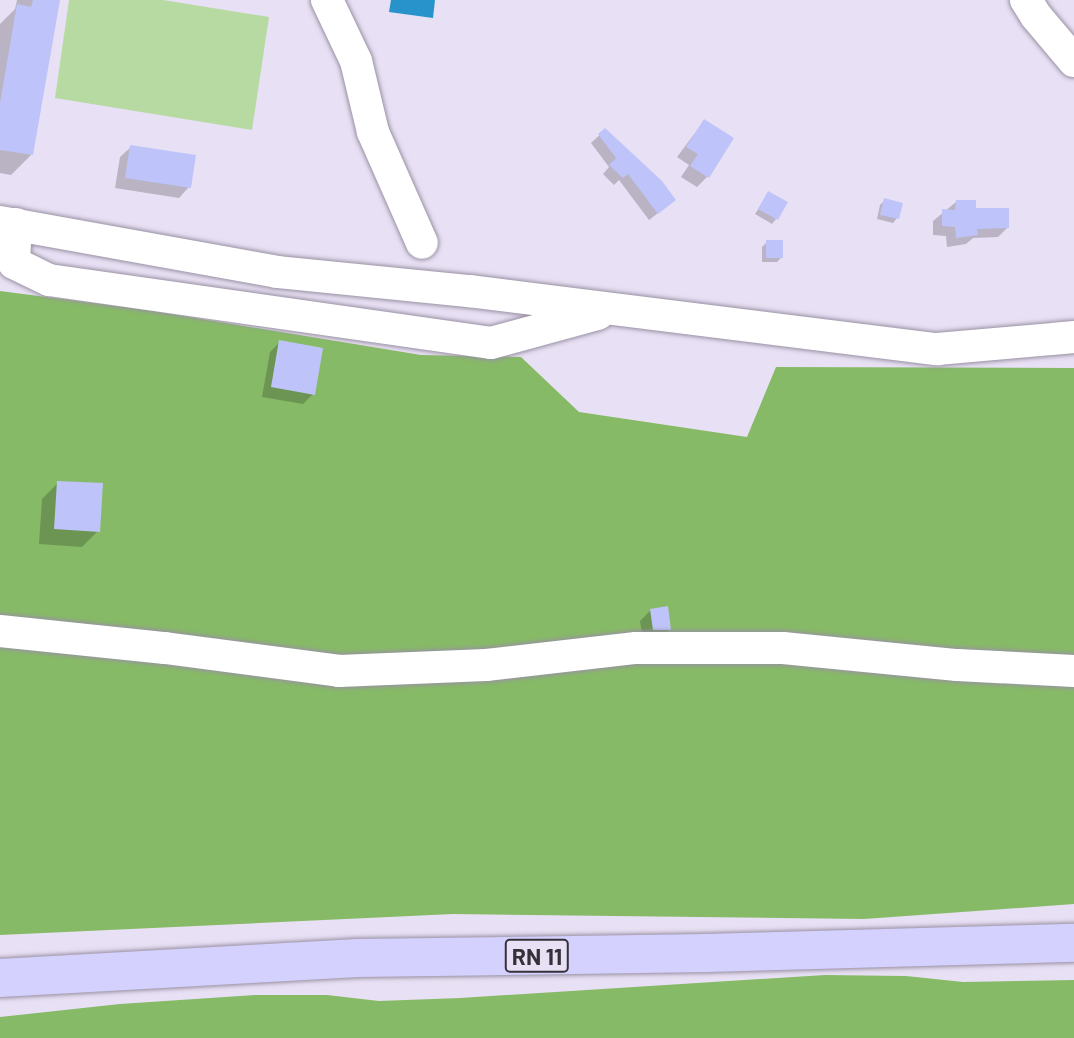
<!DOCTYPE html>
<style>
body{margin:0}
#map{position:relative;width:1074px;height:1038px;overflow:hidden;background:#e8e0f4;font-family:Barlow,sans-serif}
div>[style]{position:absolute}
.green>*{inset:0;background:#b7daa2}
.forest>*{inset:0;background:#87ba67}
.water>*{inset:0;background:#2793ca}
.shadow>*{inset:0;background:#0003}
.building>*{inset:0;background:#bec4f9}
.roads{filter:drop-shadow(0 0 2px #9991a3) drop-shadow(0 0 2px #9991a3)}
.minor>*{height:32px;margin:-16px;padding:0 16px;transform-origin:16px;border-radius:16px;background:#fff}
.major>*{height:38px;margin:-19px;padding:0 19px;transform-origin:19px;border-radius:19px;background:#d4d1fe}
span{translate:-50% -50%;white-space:nowrap;text-align:center;line-height:1.15;-webkit-text-stroke:5px #e8e0f4;paint-order:stroke}
.shield-label span{padding:2px 5px;background:#e8e0f4;border:2px solid;border-radius:5px;-webkit-text-stroke-width:0}
.shield-label{font-size:23px;color:#343138;font-weight:700}
</style>
<div id="map">
<div class="green">
<i style="clip-path:polygon(69px 0,163px 0,269px 17px,252px 130px,55px 98px)"></i>
</div>
<div class="forest">
<i style="clip-path:polygon(0 291px,147px 310px,421px 355px,521px 357px,579px 412px,747px 437px,776px 367px,1074px 368px,1074px 904px,864px 919px,453px 914px,0 935px)"></i>
<i style="clip-path:polygon(825px 975px,906px 976px,963px 982px,1074px 980px,1074px 1038px,0 1038px,0 1017px,120px 1004px,255px 995px,327px 995px,379px 1001px,460px 998px)"></i>
</div>
<div class="water">
<i style="clip-path:polygon(391px 0,435px 0,433px 18px,389px 12px)"></i>
</div>
<div class="shadow">
<i style="clip-path:polygon(17px 0,58px 0,31px 155px,11px 175px,0 173px,0 24px,15px 9px)"></i>
<i style="clip-path:polygon(704px 121px,707px 177px,697px 187px,681px 177px,689px 165px,677px 157px)"></i>
<i style="clip-path:polygon(605px 130px,666px 207px,649px 220px,619px 180px,614px 185px,603px 174px,609px 167px,591px 143px)"></i>
<i style="clip-path:polygon(131px 147px,189px 187px,179px 198px,115px 188px,120px 157px)"></i>
<i style="clip-path:polygon(769px 193px,776px 219px,772px 224px,755px 214px)"></i>
<i style="clip-path:polygon(885px 200px,897px 218px,893px 223px,877px 219px,880px 205px)"></i>
<i style="clip-path:polygon(956px 202px,974px 210px,1007px 228px,998px 237px,973px 238px,966px 244px,947px 247px,946px 236px,933px 235px,933px 221px)"></i>
<i style="clip-path:polygon(767px 242px,782px 257px,777px 262px,762px 262px,762px 247px)"></i>
<i style="clip-path:polygon(280px 342px,313px 394px,303px 404px,262px 397px,270px 352px)"></i>
<i style="clip-path:polygon(58px 483px,98px 531px,82px 547px,39px 544px,42px 499px)"></i>
<i style="clip-path:polygon(651px 610px,670px 629px,659px 639px,643px 639px,640px 621px)"></i>
</div>
<div class="building">
<i style="clip-path:polygon(33px 0,60px 0,33px 155px,0 150px,0 103px,17px 4px,31px 7px)"></i>
<i style="clip-path:polygon(704px 119px,734px 138px,709px 178px,690px 166px,698px 154px,686px 147px)"></i>
<i style="clip-path:polygon(605px 128px,662px 181px,676px 200px,658px 214px,628px 174px,623px 178px,609px 165px,616px 158px,598px 134px)"></i>
<i style="clip-path:polygon(130px 145px,196px 155px,191px 188px,125px 178px)"></i>
<i style="clip-path:polygon(768px 191px,788px 202px,778px 220px,758px 209px)"></i>
<i style="clip-path:polygon(884px 198px,903px 203px,899px 219px,880px 215px)"></i>
<i style="clip-path:polygon(956px 200px,976px 200px,976px 208px,1009px 208px,1009px 228px,977px 229px,978px 235px,956px 238px,955px 227px,942px 226px,942px 209px,955px 210px)"></i>
<i style="clip-path:polygon(766px 240px,783px 240px,783px 258px,766px 258px)"></i>
<i style="clip-path:polygon(279px 340px,323px 348px,315px 395px,271px 387px)"></i>
<i style="clip-path:polygon(57px 481px,103px 483px,100px 532px,54px 529px)"></i>
<i style="clip-path:polygon(668px 606px,671px 630px,653px 630px,650px 609px)"></i>
</div>
<div class="roads">
<div class="minor">
<i style="left:327px;top:0;width:68px;rotate:64.6deg"></i>
<i style="left:356px;top:61px;width:73px;rotate:76.5deg"></i>
<i style="left:373px;top:132px;width:121px;rotate:66.2deg"></i>
<i style="left:1026px;top:0;width:19px;rotate:58deg"></i>
<i style="left:1036px;top:16px;width:59px;rotate:49.8deg"></i>
<i style="left:0;top:222px;width:281px;rotate:10.2deg"></i>
<i style="left:277px;top:272px;width:193px;rotate:5.7deg"></i>
<i style="left:469px;top:291px;width:472px;rotate:7.1deg"></i>
<i style="left:937px;top:349px;width:138px;rotate:-5deg"></i>
<i style="left:16px;top:224px;width:39px;rotate:93deg"></i>
<i style="left:14px;top:263px;width:39px;rotate:26deg"></i>
<i style="left:49px;top:280px;width:446px;rotate:8.1deg"></i>
<i style="left:491px;top:343px;width:111px;rotate:-15.2deg"></i>
<i style="left:0;top:631px;width:166px;rotate:5.9deg"></i>
<i style="left:165px;top:648px;width:176px;rotate:7.5deg"></i>
<i style="left:339px;top:671px;width:147px;rotate:-2.3deg"></i>
<i style="left:486px;top:665px;width:151px;rotate:-6.5deg"></i>
<i style="left:636px;top:648px;width:147px"></i>
<i style="left:783px;top:648px;width:175px;rotate:5.6deg"></i>
<i style="left:957px;top:665px;width:117px;rotate:2.9deg"></i>
</div>
<div class="major">
<i style="left:0;top:978px;width:358px;rotate:-3.2deg"></i>
<i style="left:357px;top:958px;width:350px;rotate:-0.8deg"></i>
<i style="left:707px;top:953px;width:367px;rotate:-1.6deg"></i>
</div>
</div>
<div class="shield-label">
<span style="left:537px;top:956px">RN 11</span>
</div>
</div>
